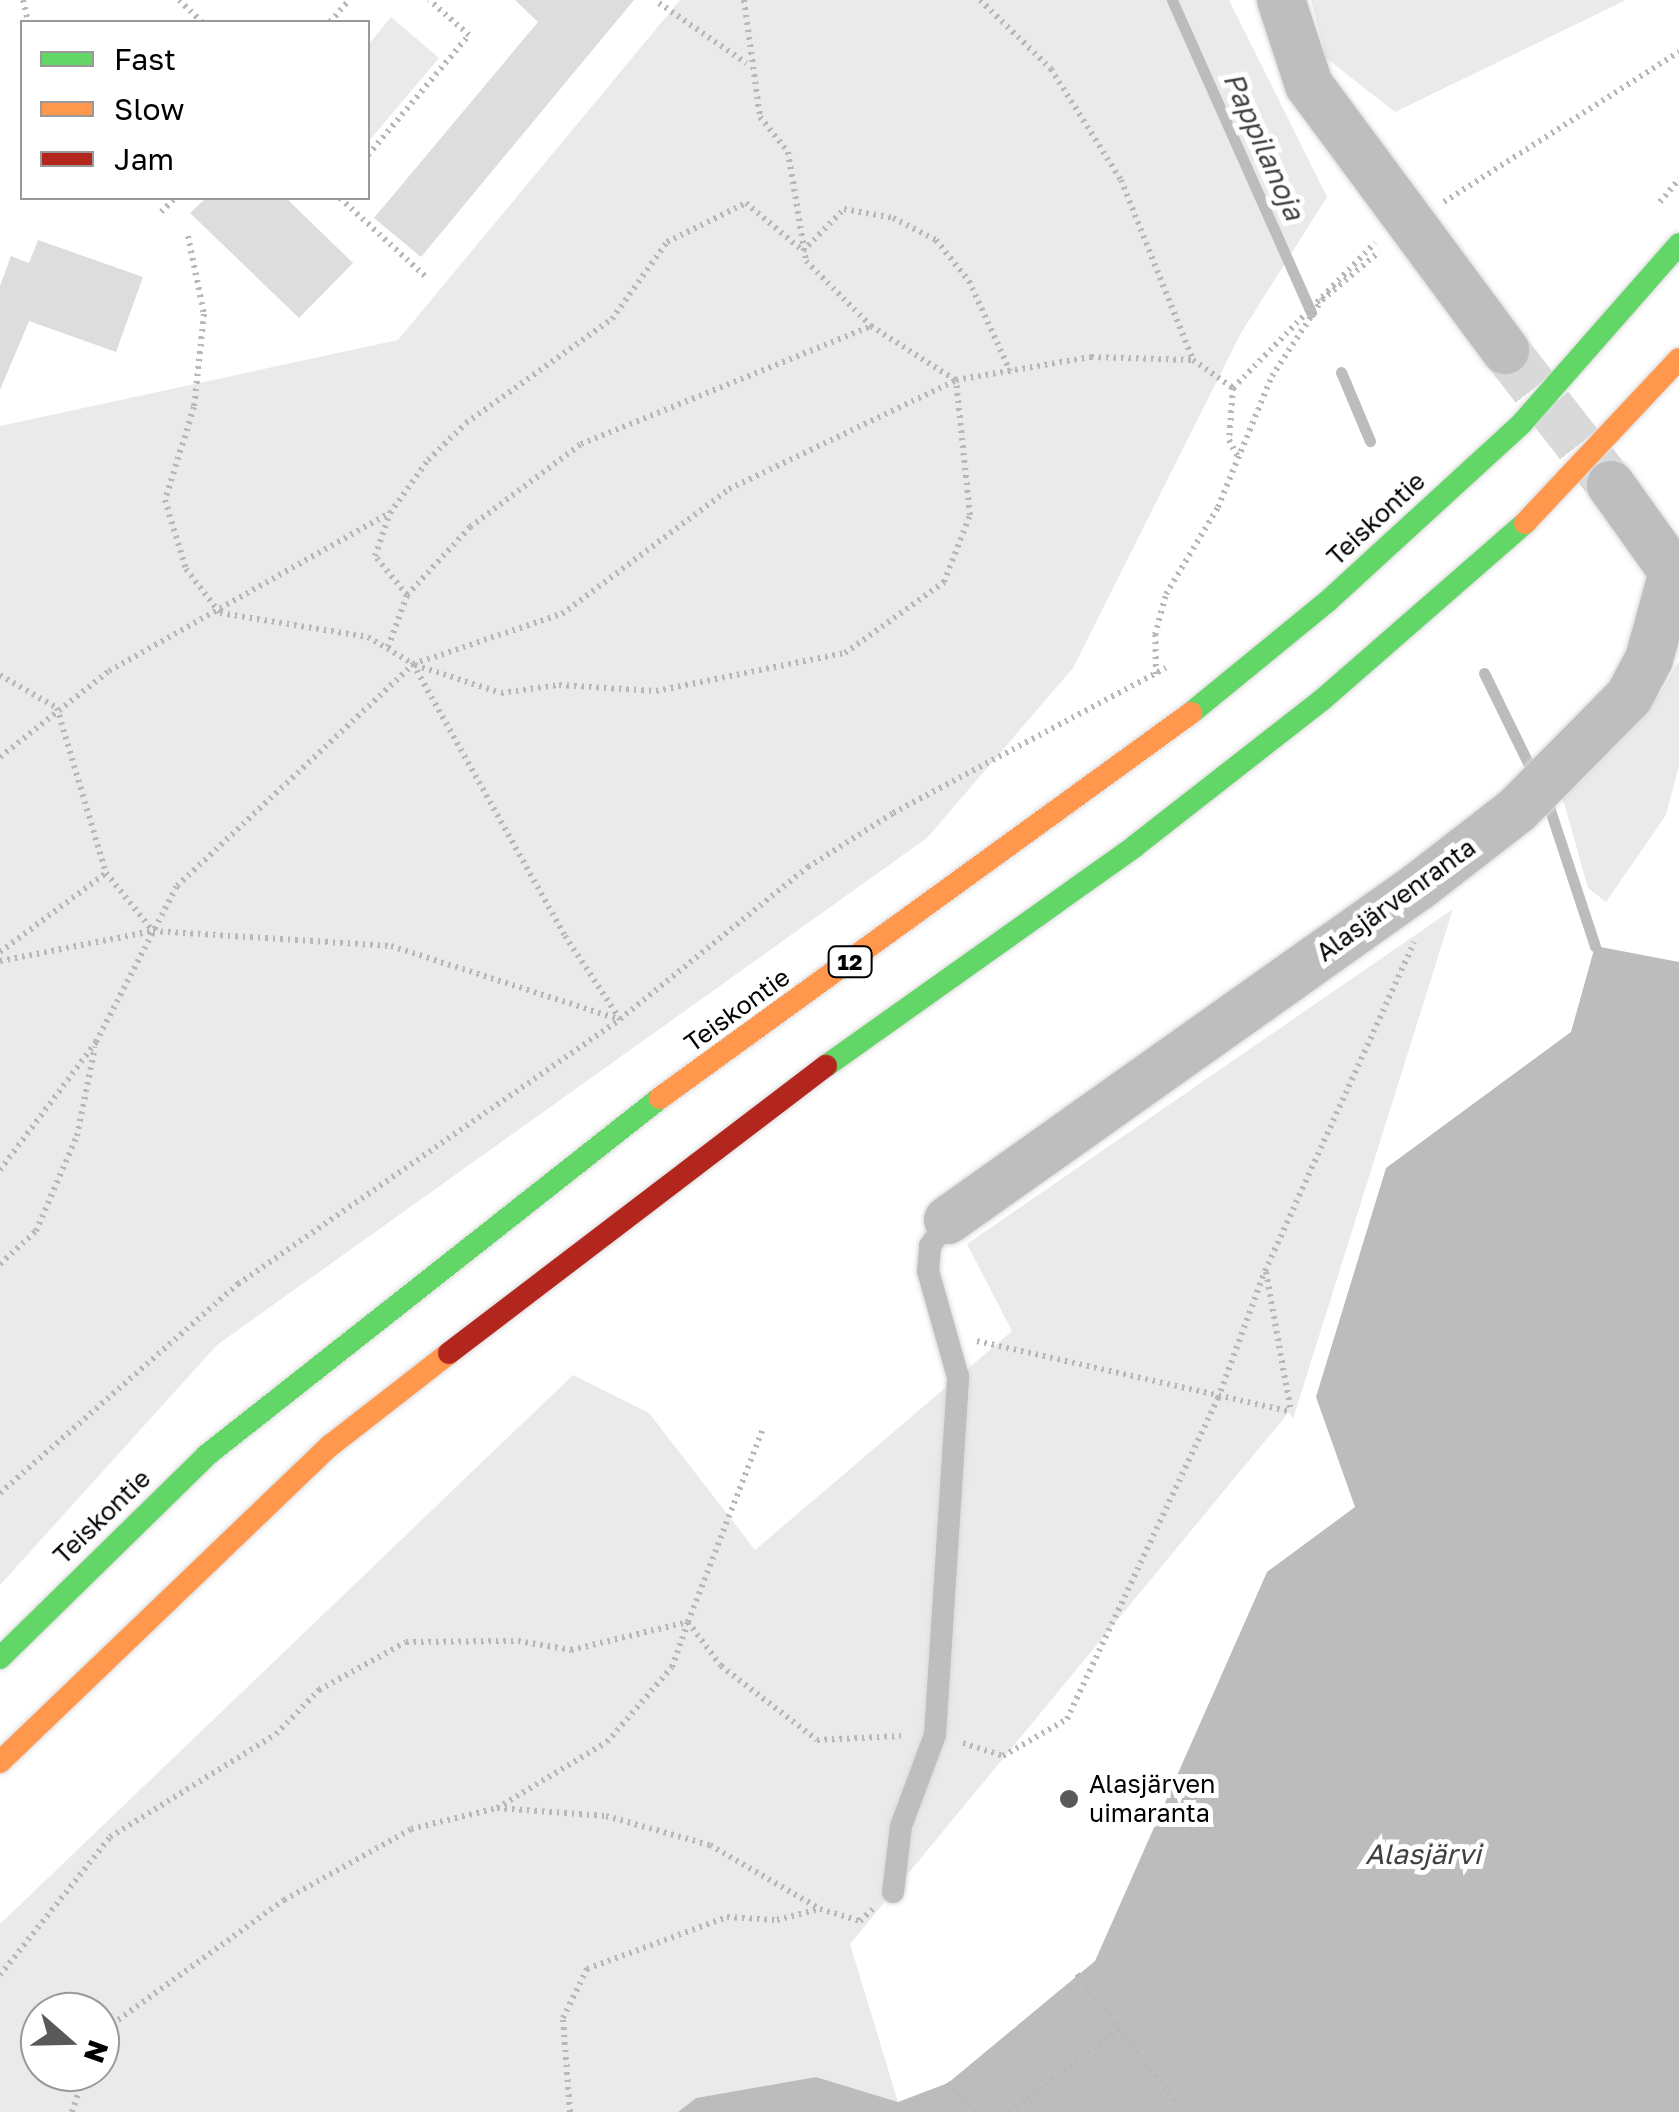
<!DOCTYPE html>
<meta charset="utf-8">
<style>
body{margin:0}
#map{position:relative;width:1679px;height:2112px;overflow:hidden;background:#fff;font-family:"Golos Text",sans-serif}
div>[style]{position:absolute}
.green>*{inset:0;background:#eaeaea}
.water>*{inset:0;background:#bcbcbc}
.stream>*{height:11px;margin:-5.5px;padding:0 5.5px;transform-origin:5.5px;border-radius:5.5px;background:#bcbcbc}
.building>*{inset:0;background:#ddd}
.street-tunnel>*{height:48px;margin-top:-24px;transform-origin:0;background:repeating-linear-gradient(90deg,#d9d9d9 0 48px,transparent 0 72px)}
.path>*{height:6px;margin-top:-3px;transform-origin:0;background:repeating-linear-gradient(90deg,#b8b8b8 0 2.5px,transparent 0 7.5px)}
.roads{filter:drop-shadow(0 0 2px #dbdbdb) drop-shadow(0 0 2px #dbdbdb)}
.lane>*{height:22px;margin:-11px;padding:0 11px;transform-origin:11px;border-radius:11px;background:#bebebe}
.street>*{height:48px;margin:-24px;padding:0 24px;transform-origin:24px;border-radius:24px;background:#bebebe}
.fast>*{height:22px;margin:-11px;padding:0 11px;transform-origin:11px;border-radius:11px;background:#63d668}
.slow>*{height:22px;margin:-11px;padding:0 11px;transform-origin:11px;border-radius:11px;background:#ff974d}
.jam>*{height:22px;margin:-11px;padding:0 11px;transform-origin:11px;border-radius:11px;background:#b3261e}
.dots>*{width:28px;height:28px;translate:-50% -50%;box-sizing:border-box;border:5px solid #fff;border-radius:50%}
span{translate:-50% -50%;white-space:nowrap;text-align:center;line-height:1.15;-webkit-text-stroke:10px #fff;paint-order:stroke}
.shield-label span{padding:2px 8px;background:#fff;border:2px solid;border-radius:8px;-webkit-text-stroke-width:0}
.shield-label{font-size:22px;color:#000;font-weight:700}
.street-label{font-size:25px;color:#000}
.poi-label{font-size:25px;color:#000}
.left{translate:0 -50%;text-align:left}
.water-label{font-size:28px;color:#414141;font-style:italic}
.legend{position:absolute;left:20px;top:20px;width:350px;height:180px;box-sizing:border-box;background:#fff;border:2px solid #999;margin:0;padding:12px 18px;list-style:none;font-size:30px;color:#000}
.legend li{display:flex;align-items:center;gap:20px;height:50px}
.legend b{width:50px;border:2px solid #999}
.north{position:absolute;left:20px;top:1992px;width:100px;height:100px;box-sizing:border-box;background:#fff;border:2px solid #999;border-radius:50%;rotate:110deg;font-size:28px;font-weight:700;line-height:40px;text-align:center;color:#000}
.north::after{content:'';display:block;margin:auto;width:35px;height:45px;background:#595959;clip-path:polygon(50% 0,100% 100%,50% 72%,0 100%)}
</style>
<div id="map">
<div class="green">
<i style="clip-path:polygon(680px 0,1229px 0,1327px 197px,1241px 333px,1073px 668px,927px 838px,217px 1345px,0 1585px,0 426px,398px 340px)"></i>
<i style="clip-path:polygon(1311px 0,1626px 0,1395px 112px,1326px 58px)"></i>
<i style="clip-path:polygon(391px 17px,439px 58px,368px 142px,368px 45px)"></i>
<i style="clip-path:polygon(1679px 661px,1679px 765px,1666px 815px,1606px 902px,1588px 888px,1562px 796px,1659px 695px)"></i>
<i style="clip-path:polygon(evenodd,1453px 909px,1293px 1419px,1289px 1412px,850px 1944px,898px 2102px,816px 2077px,696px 2098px,678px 2112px,0 2112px,0 1924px,573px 1375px,649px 1413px,755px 1550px,1012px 1331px,967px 1244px,1453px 909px,40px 2012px,100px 2012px,100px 2072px,40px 2072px,40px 2012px)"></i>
</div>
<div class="water">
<i style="clip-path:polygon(1595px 946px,1679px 962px,1679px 2112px,678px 2112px,696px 2098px,816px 2077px,898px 2102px,948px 2083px,1095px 1961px,1267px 1572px,1355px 1507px,1316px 1397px,1386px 1168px,1571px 1032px)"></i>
</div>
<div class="stream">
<i style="left:1172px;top:0;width:342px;rotate:66deg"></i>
<i style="left:1341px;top:372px;width:75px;rotate:67.2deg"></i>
<i style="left:1484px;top:673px;width:107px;rotate:63.9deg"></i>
<i style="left:1547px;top:801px;width:153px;rotate:71.7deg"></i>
</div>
<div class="building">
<i style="clip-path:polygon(515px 0,634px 0,421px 257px,374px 218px,538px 22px)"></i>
<i style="clip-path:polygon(206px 198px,286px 198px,353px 263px,299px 318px,190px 213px)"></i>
<i style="clip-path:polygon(38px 240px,143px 277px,116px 352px,29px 321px,0 390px,0 286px,11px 256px,29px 263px)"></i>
</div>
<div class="street-tunnel">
<i style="left:1505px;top:350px;width:172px;rotate:51.9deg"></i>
</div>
<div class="path">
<i style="left:23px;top:0;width:23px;rotate:77deg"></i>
<i style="left:179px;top:0;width:32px;rotate:44deg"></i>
<i style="left:744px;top:0;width:118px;rotate:82.2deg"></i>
<i style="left:760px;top:117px;width:45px;rotate:51.3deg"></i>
<i style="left:788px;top:152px;width:110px;rotate:80.6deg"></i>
<i style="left:806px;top:261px;width:92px;rotate:45deg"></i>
<i style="left:871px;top:326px;width:100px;rotate:32.7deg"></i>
<i style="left:980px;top:0;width:99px;rotate:44.2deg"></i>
<i style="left:1051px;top:69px;width:131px;rotate:57.8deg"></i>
<i style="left:1121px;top:180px;width:194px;rotate:68.2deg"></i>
<i style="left:1193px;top:360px;width:49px;rotate:35deg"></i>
<i style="left:1233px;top:388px;width:52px;rotate:94.4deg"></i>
<i style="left:1229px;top:440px;width:19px;rotate:62deg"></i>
<i style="left:659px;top:3px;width:106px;rotate:34.6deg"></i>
<i style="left:330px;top:22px;width:29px;rotate:-49deg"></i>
<i style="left:368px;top:155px;width:157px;rotate:-49.9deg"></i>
<i style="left:469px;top:35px;width:53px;rotate:-138.8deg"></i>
<i style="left:340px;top:198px;width:118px;rotate:42.6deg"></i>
<i style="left:1444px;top:202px;width:279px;rotate:-32.6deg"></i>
<i style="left:1660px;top:202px;width:30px;rotate:-50deg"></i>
<i style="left:161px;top:212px;width:20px;rotate:-45deg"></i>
<i style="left:188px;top:236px;width:80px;rotate:78.4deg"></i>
<i style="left:204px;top:314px;width:94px;rotate:96.1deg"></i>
<i style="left:194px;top:407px;width:97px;rotate:107.3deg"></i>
<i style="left:165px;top:500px;width:72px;rotate:73.1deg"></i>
<i style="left:186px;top:569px;width:56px;rotate:52.3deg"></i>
<i style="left:220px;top:613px;width:150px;rotate:9.2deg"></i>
<i style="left:368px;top:637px;width:52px;rotate:31deg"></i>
<i style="left:413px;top:664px;width:312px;rotate:60.8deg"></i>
<i style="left:565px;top:936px;width:100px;rotate:56.5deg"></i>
<i style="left:1233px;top:388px;width:203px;rotate:-45.6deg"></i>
<i style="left:407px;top:595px;width:93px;rotate:-47.2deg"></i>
<i style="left:470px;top:527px;width:139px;rotate:-36.8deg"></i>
<i style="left:581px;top:444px;width:313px;rotate:-22.1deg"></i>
<i style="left:388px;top:647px;width:55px;rotate:-69.9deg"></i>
<i style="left:407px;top:595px;width:50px;rotate:-129.4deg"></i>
<i style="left:375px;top:556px;width:46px;rotate:-70.8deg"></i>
<i style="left:390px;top:513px;width:65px;rotate:-54.4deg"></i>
<i style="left:428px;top:460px;width:53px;rotate:-44.2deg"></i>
<i style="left:466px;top:423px;width:179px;rotate:-35.5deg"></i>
<i style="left:612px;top:319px;width:95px;rotate:-54.5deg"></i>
<i style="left:667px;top:242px;width:88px;rotate:-26.3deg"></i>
<i style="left:746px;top:203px;width:75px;rotate:40.1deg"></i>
<i style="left:803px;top:251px;width:59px;rotate:-45.7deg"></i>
<i style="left:844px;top:209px;width:50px;rotate:10.4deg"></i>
<i style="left:893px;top:218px;width:48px;rotate:27.1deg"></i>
<i style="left:936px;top:240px;width:53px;rotate:51.2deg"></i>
<i style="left:969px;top:281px;width:99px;rotate:65.5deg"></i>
<i style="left:415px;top:665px;width:90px;rotate:18deg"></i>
<i style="left:501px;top:693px;width:59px;rotate:-7.9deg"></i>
<i style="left:559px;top:685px;width:97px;rotate:3.5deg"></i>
<i style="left:656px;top:691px;width:193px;rotate:-11.4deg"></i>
<i style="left:845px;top:653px;width:122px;rotate:-35.6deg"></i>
<i style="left:944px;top:582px;width:72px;rotate:-68.8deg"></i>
<i style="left:970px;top:515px;width:136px;rotate:-95.9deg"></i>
<i style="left:1156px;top:674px;width:39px;rotate:-91deg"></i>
<i style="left:1155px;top:635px;width:42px;rotate:-75deg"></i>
<i style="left:1166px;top:594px;width:101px;rotate:-59.1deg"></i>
<i style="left:1218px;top:507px;width:142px;rotate:-67.6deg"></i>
<i style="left:1272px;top:376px;width:91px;rotate:-56.7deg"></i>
<i style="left:1322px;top:300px;width:75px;rotate:-40.1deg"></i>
<i style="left:0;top:675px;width:66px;rotate:30.1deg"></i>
<i style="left:57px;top:708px;width:172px;rotate:73.5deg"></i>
<i style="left:106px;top:873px;width:75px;rotate:51deg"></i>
<i style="left:0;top:757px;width:139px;rotate:-38.3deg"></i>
<i style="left:109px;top:671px;width:320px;rotate:-29.4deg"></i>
<i style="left:0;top:952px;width:132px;rotate:-36.7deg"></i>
<i style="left:0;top:961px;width:156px;rotate:-11.1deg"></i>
<i style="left:153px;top:931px;width:238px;rotate:3.6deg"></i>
<i style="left:391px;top:946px;width:239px;rotate:17.8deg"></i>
<i style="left:0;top:1170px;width:160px;rotate:-53.1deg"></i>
<i style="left:96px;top:1042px;width:176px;rotate:-62.6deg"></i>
<i style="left:177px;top:886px;width:324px;rotate:-43.2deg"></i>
<i style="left:413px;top:664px;width:157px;rotate:-18.6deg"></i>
<i style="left:562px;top:614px;width:209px;rotate:-36.8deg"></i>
<i style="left:729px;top:489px;width:252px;rotate:-25.6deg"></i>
<i style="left:956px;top:380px;width:137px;rotate:-9.7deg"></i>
<i style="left:1091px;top:357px;width:102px;rotate:1.7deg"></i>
<i style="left:0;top:1264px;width:49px;rotate:-42.5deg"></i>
<i style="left:36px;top:1231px;width:103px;rotate:-66.7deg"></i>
<i style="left:77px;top:1136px;width:91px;rotate:-78.6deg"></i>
<i style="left:1266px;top:1272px;width:142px;rotate:79.9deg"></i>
<i style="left:977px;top:1341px;width:322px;rotate:12.7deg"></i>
<i style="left:0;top:1493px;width:317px;rotate:-41.3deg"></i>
<i style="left:238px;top:1284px;width:465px;rotate:-34.7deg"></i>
<i style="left:620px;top:1019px;width:242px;rotate:-39deg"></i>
<i style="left:808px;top:867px;width:101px;rotate:-32.4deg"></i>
<i style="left:893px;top:813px;width:309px;rotate:-28deg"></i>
<i style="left:963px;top:1743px;width:42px;rotate:18deg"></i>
<i style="left:1003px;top:1756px;width:74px;rotate:-30deg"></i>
<i style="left:1067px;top:1719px;width:355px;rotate:-64.8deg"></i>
<i style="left:1218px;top:1398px;width:135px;rotate:-69.7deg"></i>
<i style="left:1265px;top:1271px;width:361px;rotate:-65.6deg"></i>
<i style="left:497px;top:1808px;width:109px;rotate:4.2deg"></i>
<i style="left:606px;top:1816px;width:108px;rotate:15.6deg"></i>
<i style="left:710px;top:1845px;width:127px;rotate:30.2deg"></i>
<i style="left:820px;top:1909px;width:42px;rotate:16.7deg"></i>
<i style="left:860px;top:1921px;width:18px;rotate:-43deg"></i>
<i style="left:1077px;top:1974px;width:164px;rotate:52.4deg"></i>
<i style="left:0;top:1975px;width:176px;rotate:-51.4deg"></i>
<i style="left:110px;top:1837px;width:195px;rotate:-31.8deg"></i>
<i style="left:276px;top:1734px;width:62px;rotate:-45.7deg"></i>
<i style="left:319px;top:1690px;width:99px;rotate:-28.9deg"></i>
<i style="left:406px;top:1642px;width:112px;rotate:-0.5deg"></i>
<i style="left:518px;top:1641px;width:54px;rotate:9.6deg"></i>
<i style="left:571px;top:1650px;width:120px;rotate:-13.5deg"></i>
<i style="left:688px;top:1622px;width:207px;rotate:-68.8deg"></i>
<i style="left:100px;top:2033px;width:227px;rotate:-35.9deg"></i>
<i style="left:284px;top:1900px;width:145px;rotate:-29.2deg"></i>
<i style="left:411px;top:1829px;width:89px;rotate:-13.7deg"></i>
<i style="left:497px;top:1808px;width:128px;rotate:-31deg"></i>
<i style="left:607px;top:1742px;width:99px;rotate:-49.1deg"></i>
<i style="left:672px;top:1667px;width:48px;rotate:-70.4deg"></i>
<i style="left:688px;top:1622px;width:55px;rotate:53.1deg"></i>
<i style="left:721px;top:1666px;width:121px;rotate:37.6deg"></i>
<i style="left:817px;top:1740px;width:84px;rotate:-2.7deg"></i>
<i style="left:947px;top:2083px;width:39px;rotate:48deg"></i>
<i style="left:72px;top:2112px;width:42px;rotate:-72deg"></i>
<i style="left:570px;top:2112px;width:94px;rotate:-94.3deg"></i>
<i style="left:563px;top:2018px;width:55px;rotate:-63.9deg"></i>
<i style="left:587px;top:1969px;width:149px;rotate:-20.4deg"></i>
<i style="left:727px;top:1917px;width:50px;rotate:3.4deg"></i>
<i style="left:777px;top:1920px;width:43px;rotate:-14.7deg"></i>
<i style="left:1010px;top:2112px;width:137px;rotate:-37.3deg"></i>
</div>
<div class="roads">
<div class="lane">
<i style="left:893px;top:1892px;width:66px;rotate:-83.1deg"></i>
<i style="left:901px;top:1826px;width:97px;rotate:-69.5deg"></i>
<i style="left:935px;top:1735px;width:359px;rotate:-86.3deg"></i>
<i style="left:958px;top:1377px;width:110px;rotate:-105.8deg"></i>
<i style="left:928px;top:1271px;width:25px;rotate:-85deg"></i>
<i style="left:930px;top:1246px;width:32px;rotate:-55deg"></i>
</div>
<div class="street">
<i style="left:1281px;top:0;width:89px;rotate:71.8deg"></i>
<i style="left:1309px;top:85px;width:330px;rotate:53.5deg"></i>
<i style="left:948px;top:1220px;width:577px;rotate:-35.34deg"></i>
<i style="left:1419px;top:886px;width:124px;rotate:-37.8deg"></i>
<i style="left:1517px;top:810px;width:159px;rotate:-45.3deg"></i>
<i style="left:1629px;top:697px;width:43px;rotate:-62.2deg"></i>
<i style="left:1649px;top:659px;width:90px;rotate:-74.6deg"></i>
<i style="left:1673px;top:572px;width:107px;rotate:-125.5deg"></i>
</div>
<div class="fast">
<i style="left:1191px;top:713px;width:177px;rotate:-39.3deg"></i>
<i style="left:1328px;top:601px;width:263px;rotate:-42.5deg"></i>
<i style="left:1522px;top:423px;width:238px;rotate:-48.7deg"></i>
<i style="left:826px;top:1066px;width:379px;rotate:-35.4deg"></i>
<i style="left:1135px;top:846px;width:237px;rotate:-38deg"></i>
<i style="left:1322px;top:700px;width:269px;rotate:-41.1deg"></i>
<i style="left:0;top:1658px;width:290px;rotate:-44.4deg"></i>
<i style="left:207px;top:1455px;width:577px;rotate:-38.24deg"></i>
</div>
<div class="slow">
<i style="left:1525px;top:523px;width:225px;rotate:-46.8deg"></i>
<i style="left:660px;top:1098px;width:656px;rotate:-35.94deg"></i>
<i style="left:0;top:1762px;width:458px;rotate:-43.8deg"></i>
<i style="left:331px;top:1445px;width:150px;rotate:-37.9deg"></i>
</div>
<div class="jam">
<i style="left:449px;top:1353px;width:474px;rotate:-37.3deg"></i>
</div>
</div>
<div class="dots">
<i style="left:1069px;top:1799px;background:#595959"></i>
</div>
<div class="shield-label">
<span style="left:850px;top:962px">12</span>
</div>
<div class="street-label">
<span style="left:1376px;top:519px;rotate:-43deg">Teiskontie</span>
<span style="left:1396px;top:900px;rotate:-36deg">Alasjärvenranta</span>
<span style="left:737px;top:1010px;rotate:-36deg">Teiskontie</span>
<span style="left:102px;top:1517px;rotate:-44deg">Teiskontie</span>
</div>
<div class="poi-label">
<span class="left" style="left:1089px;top:1799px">Alasjärven<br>uimaranta</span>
</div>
<div class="water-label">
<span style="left:1264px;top:146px;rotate:66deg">Pappilanoja</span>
<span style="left:1423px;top:1854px">Alasjärvi</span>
</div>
<ul class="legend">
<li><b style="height:12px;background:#63d668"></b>Fast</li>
<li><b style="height:12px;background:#ff974d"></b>Slow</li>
<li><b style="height:12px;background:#b3261e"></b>Jam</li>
</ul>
<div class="north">N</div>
</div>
